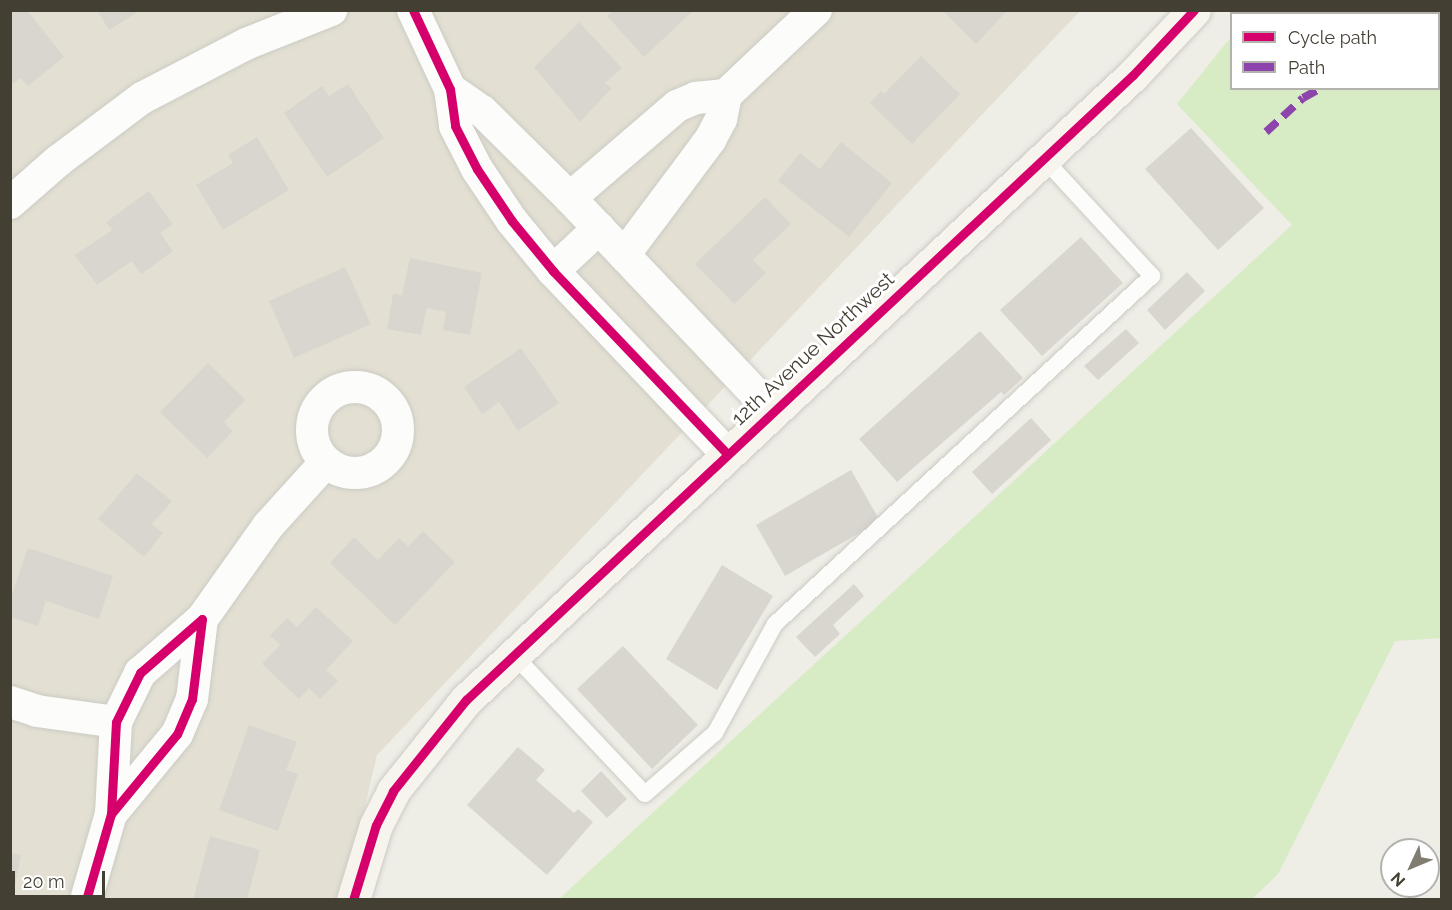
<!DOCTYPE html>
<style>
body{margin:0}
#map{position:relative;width:1452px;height:910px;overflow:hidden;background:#eeede6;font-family:Raleway,sans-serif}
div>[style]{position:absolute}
.residential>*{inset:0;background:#e3e0d3}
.green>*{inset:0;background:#d7ebc4}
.building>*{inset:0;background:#d8d6ce}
.roads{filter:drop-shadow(0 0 2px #cccbc4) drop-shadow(0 0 2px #cccbc4)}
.lane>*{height:16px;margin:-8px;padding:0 8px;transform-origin:8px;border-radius:8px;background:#fcfcfb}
.street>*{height:32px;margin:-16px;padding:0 16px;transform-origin:16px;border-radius:16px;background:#fcfcfb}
.street>.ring{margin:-16px;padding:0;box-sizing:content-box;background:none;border:32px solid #fcfcfb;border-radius:50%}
.secondary>*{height:33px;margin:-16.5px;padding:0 16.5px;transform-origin:16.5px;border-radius:16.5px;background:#f6f4ec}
.quiet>*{height:8px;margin-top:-4px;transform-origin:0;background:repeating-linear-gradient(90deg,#8e44ad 0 15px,transparent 0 23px)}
.cycleway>*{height:9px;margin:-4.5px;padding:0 4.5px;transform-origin:4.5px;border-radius:4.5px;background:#d6006c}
span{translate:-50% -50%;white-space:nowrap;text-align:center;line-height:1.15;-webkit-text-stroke:6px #fff;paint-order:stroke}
.street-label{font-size:20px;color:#443f33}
.frame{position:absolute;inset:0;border:12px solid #443f33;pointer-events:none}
.legend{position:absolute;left:1230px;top:12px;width:210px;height:78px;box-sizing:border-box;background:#fff;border:2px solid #b4b2ad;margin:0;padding:8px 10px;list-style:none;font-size:18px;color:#443f33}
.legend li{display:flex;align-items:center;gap:12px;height:30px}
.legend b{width:30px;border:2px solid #b4b2ad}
.north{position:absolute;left:1380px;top:838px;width:60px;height:60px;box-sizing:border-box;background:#fff;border:2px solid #b4b2ad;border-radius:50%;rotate:226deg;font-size:16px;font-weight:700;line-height:24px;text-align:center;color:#443f33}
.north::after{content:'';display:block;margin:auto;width:21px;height:27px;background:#807c72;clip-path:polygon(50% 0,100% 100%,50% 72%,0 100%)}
.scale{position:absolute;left:12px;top:871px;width:93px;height:27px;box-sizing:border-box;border:3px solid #443f33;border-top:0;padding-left:8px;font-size:18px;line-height:21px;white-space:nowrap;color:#443f33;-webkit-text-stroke:4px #fff;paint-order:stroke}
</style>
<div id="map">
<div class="residential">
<i style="clip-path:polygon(10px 11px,1080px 11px,377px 755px,343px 900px,11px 899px)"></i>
</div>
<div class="green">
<i style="clip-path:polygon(1253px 11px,1442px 11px,1441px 638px,1395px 641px,1278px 874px,1251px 900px,559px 899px,1292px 225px,1177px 104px,1231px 37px,1232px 88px,1438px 88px,1438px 14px,1251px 13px)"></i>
</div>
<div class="building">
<i style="clip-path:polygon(10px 10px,27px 10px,64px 57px,28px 86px,21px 78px,10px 86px)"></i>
<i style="clip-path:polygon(97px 10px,141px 10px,109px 30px)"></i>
<i style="clip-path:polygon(613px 10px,694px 10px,644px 57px,607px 16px)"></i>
<i style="clip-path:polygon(942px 10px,1008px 10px,976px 44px)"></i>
<i style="clip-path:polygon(579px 22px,622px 68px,605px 83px,612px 88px,580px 122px,534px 67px)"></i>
<i style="clip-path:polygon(921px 56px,960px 94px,912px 144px,870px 103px,881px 91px,884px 94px)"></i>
<i style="clip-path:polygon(348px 84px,384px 138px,327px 177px,284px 113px,322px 86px,329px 96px)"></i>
<i style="clip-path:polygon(1191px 128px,1264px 208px,1218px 250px,1145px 169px)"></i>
<i style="clip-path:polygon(257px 137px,289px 190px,223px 230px,196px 185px,233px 163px,228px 155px)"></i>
<i style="clip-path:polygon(841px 142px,892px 183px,849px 237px,778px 181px,800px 153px,820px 169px)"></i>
<i style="clip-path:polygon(149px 191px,173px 224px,160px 233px,173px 251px,141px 274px,132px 261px,97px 285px,75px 255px,112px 230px,106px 222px)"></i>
<i style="clip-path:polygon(765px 197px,791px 224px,753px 260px,766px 273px,734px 304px,695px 264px)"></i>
<i style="clip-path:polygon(1081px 237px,1123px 283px,1042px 356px,1000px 310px)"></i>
<i style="clip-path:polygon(410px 258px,482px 273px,470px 335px,443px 330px,446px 312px,427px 308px,421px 335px,387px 329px,393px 294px,402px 295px)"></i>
<i style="clip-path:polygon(345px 267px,371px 324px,294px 358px,269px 301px)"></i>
<i style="clip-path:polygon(1187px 272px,1205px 291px,1165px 330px,1147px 310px)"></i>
<i style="clip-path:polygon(1126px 329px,1139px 343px,1098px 380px,1084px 366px)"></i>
<i style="clip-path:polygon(980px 331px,1023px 378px,1004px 395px,1001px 392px,897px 482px,859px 439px)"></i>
<i style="clip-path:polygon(521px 348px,559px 403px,518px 431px,499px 402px,482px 414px,464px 387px)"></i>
<i style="clip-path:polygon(208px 363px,246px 400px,224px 422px,233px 431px,207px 458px,160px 412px)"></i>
<i style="clip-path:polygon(1031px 418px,1051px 440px,992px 494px,972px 472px)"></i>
<i style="clip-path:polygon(851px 470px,880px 521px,785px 576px,756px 525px)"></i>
<i style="clip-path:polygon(137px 473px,172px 501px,152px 524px,163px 533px,144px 557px,98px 519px)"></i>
<i style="clip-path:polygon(423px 531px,455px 562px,395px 625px,330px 563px,354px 537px,378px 560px,399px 538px,408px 546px)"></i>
<i style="clip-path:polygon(28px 548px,113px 576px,99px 619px,46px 601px,38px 626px,10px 617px,10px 600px)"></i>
<i style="clip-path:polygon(722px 565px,773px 596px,717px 690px,666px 659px)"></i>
<i style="clip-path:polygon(854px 584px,864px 596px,833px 625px,840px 634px,815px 657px,796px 637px)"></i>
<i style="clip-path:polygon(316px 607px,353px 641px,326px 670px,338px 681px,320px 699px,309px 688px,299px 699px,262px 664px,280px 645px,270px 635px,287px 618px,297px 627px)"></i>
<i style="clip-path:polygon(623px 646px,698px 725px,652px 769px,577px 689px)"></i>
<i style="clip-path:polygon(249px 725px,297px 742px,286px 770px,298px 774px,278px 831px,219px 810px)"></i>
<i style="clip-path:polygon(518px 747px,545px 770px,536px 780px,574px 813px,578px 809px,593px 822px,547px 875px,467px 805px)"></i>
<i style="clip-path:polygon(601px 771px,627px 799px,607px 818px,581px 791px)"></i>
<i style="clip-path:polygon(210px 836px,260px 850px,247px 900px,193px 900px)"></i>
<i style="clip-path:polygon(10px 853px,21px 855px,14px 890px,10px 889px)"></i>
</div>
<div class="roads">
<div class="lane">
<i style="left:513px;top:654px;width:192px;rotate:46.7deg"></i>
<i style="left:645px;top:794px;width:93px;rotate:-41.1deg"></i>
<i style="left:715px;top:733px;width:124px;rotate:-61.2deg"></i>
<i style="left:775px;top:624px;width:513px;rotate:-42.71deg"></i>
<i style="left:1152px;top:276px;width:159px;rotate:-132.7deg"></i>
</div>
<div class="street">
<i style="left:413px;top:10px;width:87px;rotate:64.9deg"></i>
<i style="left:450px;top:89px;width:37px;rotate:82deg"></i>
<i style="left:455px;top:126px;width:48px;rotate:62.9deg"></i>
<i style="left:477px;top:169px;width:63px;rotate:56.1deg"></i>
<i style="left:512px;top:221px;width:65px;rotate:50.6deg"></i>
<i style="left:553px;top:271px;width:253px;rotate:46.4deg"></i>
<i style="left:450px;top:89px;width:39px;rotate:35deg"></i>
<i style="left:482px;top:111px;width:124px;rotate:44.7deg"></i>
<i style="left:570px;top:198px;width:295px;rotate:46.5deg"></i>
<i style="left:570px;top:198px;width:141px;rotate:-40.7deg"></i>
<i style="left:677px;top:106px;width:21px;rotate:-23deg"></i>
<i style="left:696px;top:98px;width:30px;rotate:-6deg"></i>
<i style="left:10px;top:203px;width:64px;rotate:-41.2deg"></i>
<i style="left:58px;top:161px;width:105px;rotate:-36.9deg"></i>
<i style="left:142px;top:98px;width:117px;rotate:-27.4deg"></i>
<i style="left:246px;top:44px;width:92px;rotate:-21.8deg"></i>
<i style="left:624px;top:255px;width:144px;rotate:-53.2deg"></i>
<i style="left:710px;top:140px;width:24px;rotate:-62deg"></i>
<i style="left:721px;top:119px;width:25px;rotate:-78deg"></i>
<i style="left:726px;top:95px;width:124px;rotate:-43.4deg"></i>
<i style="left:553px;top:271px;width:63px;rotate:-43.1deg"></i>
<i class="ring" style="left:312px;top:387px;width:54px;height:54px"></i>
<i style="left:202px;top:619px;width:114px;rotate:-54.6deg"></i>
<i style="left:268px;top:526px;width:86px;rotate:-47.8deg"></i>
<i style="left:10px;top:702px;width:28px;rotate:18deg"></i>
<i style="left:37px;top:711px;width:80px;rotate:7.9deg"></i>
<i style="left:86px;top:900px;width:90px;rotate:-73.8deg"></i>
<i style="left:111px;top:814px;width:92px;rotate:-86.9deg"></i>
<i style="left:116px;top:722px;width:55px;rotate:-63.9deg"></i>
<i style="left:140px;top:673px;width:82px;rotate:-41.1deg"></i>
<i style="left:202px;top:619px;width:81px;rotate:97.1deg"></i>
<i style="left:192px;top:699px;width:38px;rotate:113deg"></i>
<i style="left:177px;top:734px;width:104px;rotate:129.5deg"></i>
</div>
<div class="secondary">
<i style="left:353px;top:900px;width:78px;rotate:-73deg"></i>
<i style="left:376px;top:825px;width:38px;rotate:-63deg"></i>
<i style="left:393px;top:791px;width:117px;rotate:-51.3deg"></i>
<i style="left:466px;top:700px;width:914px;rotate:-43.14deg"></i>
<i style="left:1133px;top:75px;width:89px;rotate:-46.8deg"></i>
</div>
</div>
<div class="quiet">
<i style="left:1382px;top:14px;width:4px;rotate:-63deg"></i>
<i style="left:1438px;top:49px;width:4px;rotate:-27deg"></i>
<i style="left:1266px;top:132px;width:50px;rotate:-42.6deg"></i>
<i style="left:1303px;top:98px;width:21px;rotate:-29deg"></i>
</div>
<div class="cycleway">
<i style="left:413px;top:10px;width:87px;rotate:64.9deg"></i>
<i style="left:450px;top:89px;width:37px;rotate:82deg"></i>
<i style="left:455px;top:126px;width:48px;rotate:62.9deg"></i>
<i style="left:477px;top:169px;width:63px;rotate:56.1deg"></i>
<i style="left:512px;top:221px;width:65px;rotate:50.6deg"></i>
<i style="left:553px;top:271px;width:253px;rotate:46.4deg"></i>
<i style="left:86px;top:900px;width:90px;rotate:-73.8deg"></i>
<i style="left:111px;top:814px;width:92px;rotate:-86.9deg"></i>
<i style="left:116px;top:722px;width:55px;rotate:-63.9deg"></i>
<i style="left:140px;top:673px;width:82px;rotate:-41.1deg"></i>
<i style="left:202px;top:619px;width:81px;rotate:97.1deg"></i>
<i style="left:192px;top:699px;width:38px;rotate:113deg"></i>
<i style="left:177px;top:734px;width:104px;rotate:129.5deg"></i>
<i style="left:353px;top:900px;width:78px;rotate:-73deg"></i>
<i style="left:376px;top:825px;width:38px;rotate:-63deg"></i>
<i style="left:393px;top:791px;width:117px;rotate:-51.3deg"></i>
<i style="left:466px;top:700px;width:914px;rotate:-43.14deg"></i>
<i style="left:1133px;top:75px;width:89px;rotate:-46.8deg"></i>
</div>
<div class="street-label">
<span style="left:813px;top:349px;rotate:-43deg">12th Avenue Northwest</span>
</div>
<div class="frame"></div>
<ul class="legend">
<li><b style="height:8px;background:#d6006c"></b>Cycle path</li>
<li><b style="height:8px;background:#8e44ad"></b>Path</li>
</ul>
<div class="north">N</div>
<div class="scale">20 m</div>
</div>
